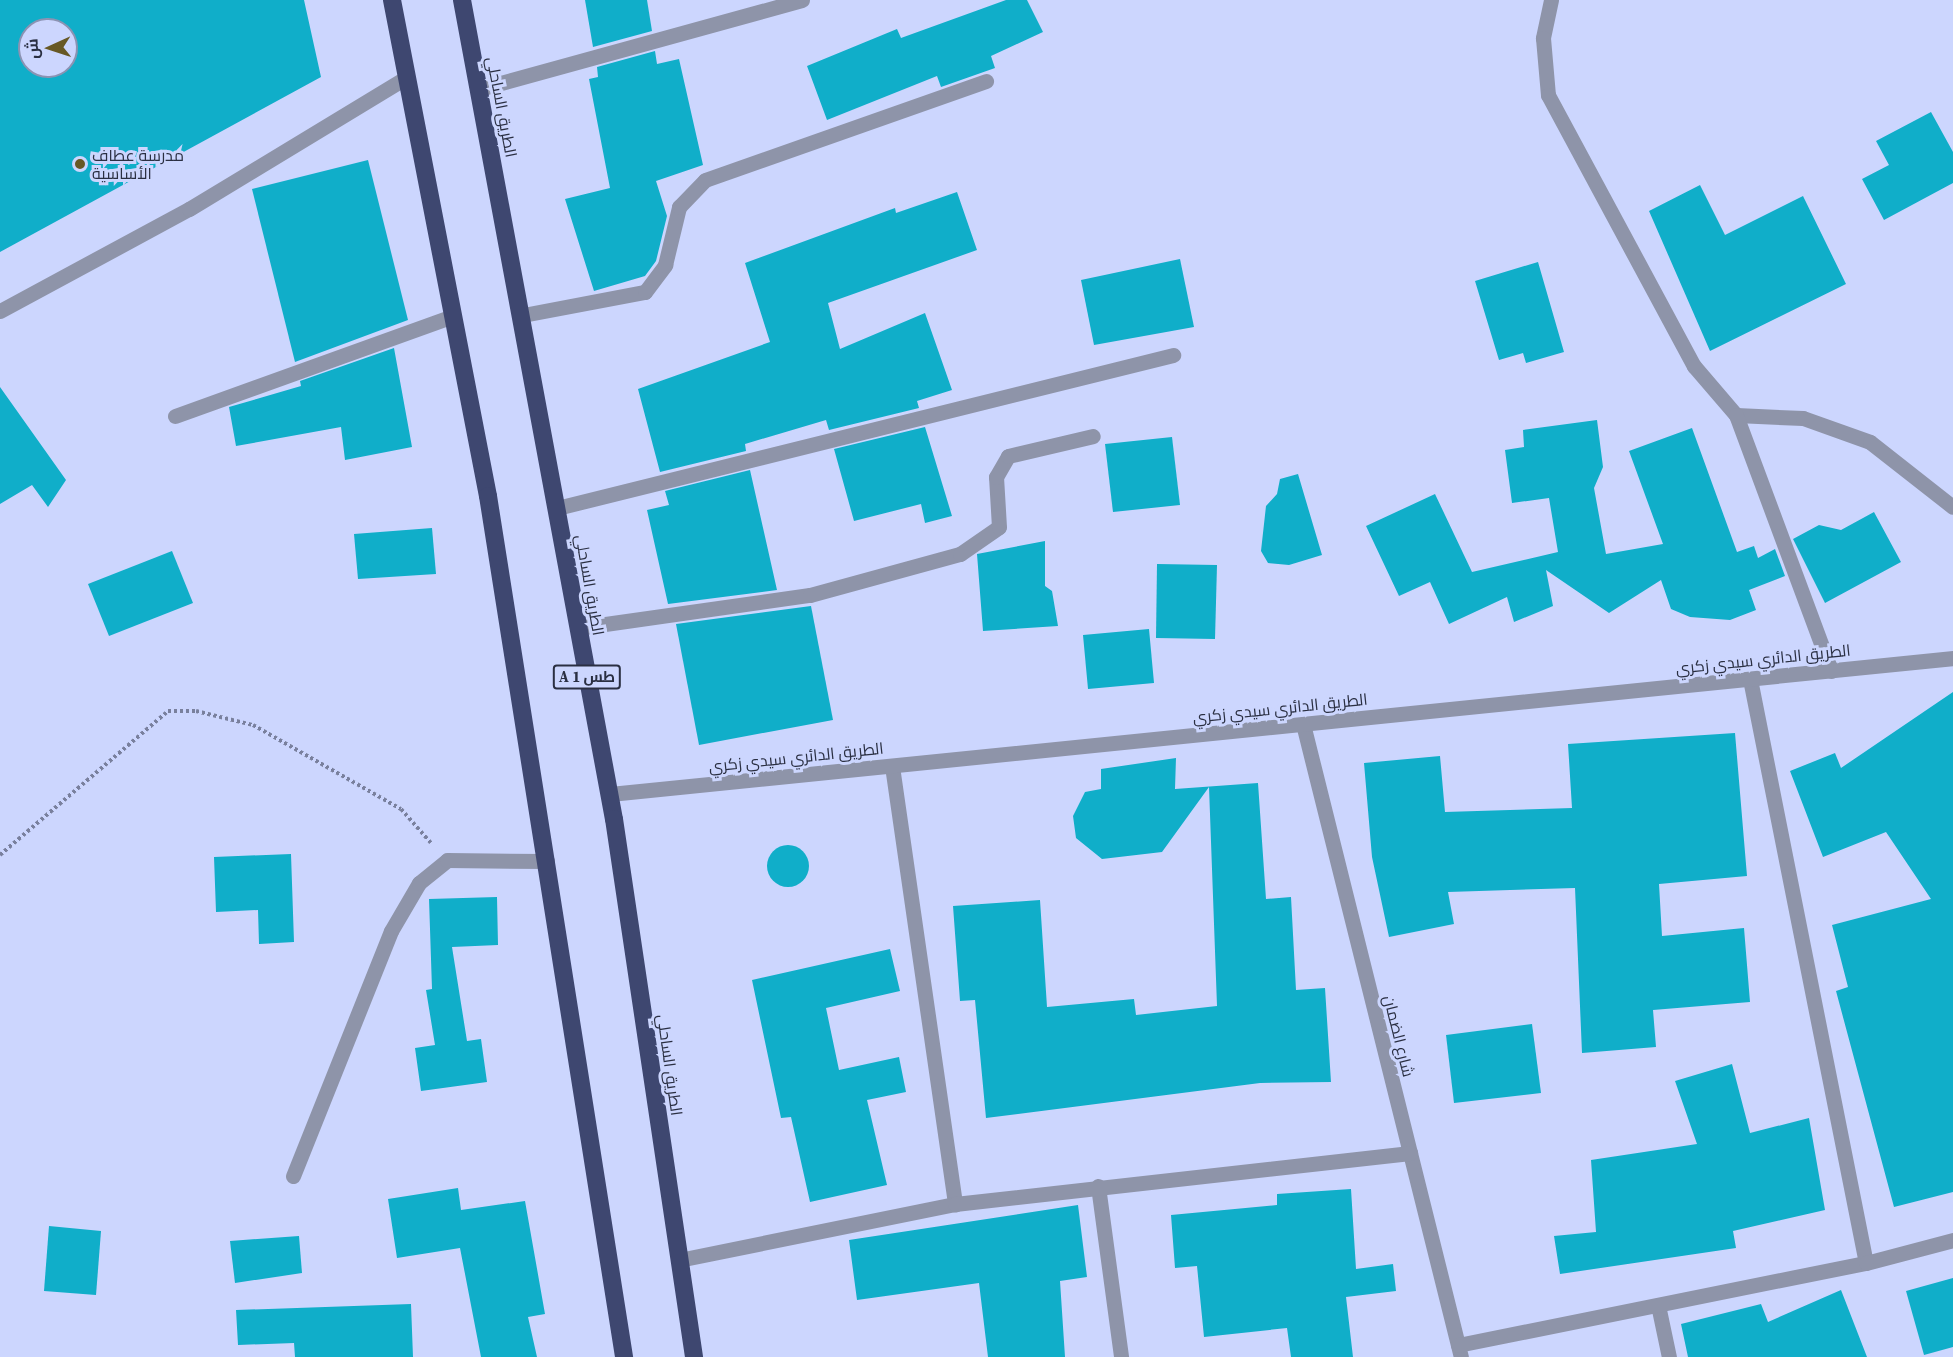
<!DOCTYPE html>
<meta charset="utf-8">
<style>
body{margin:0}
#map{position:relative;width:1953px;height:1357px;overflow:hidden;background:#ccd6fe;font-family:"Source Serif 4",Cairo,serif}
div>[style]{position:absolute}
.building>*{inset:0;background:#10aec9}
.round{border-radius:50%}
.path>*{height:4px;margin-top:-2px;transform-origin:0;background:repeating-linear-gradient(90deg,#79809d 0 3px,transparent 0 6px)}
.minor>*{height:15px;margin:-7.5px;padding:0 7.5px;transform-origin:7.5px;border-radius:7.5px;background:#8e94a9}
.highway>*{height:18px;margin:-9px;padding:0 9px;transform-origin:9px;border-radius:9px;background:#3e4770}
.dots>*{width:16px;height:16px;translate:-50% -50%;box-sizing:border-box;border:3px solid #ccd6fe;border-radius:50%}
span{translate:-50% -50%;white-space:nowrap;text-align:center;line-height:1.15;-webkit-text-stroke:6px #ccd6fe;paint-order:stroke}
.shield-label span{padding:2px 4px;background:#ccd6fe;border:2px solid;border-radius:4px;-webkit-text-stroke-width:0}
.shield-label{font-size:15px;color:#2a2f42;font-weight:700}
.street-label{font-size:16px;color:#2a2f42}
.poi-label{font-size:16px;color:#2a2f42}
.left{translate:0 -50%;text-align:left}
.north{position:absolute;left:18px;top:18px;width:60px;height:60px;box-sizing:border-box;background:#ccd6fe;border:2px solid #8b93b3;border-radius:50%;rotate:267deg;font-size:16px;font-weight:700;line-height:24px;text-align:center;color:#2a2f42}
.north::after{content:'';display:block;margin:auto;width:21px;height:27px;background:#675825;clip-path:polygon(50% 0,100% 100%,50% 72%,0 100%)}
</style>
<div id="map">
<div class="building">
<i style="clip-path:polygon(evenodd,0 0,304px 0,321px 77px,0 252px,0 0,30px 30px,66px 30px,66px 66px,30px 66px,30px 30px)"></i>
<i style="clip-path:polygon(585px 0,647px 0,652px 31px,593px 47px)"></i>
<i style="clip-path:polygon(1006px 0,1027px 0,1043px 32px,991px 56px,995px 68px,941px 87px,937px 76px,827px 120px,807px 66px,897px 29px,901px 38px)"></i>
<i style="clip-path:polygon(655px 51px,657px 64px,679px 59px,703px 165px,656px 181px,667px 216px,656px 261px,645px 276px,594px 291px,565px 199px,610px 188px,589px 79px,598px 77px,597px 67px)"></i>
<i style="clip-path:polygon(1931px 112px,1953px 152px,1953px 183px,1884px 220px,1862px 179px,1889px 165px,1876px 141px)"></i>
<i style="clip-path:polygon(368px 160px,408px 320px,295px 362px,252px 189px)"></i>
<i style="clip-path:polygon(1700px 185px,1725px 235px,1803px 196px,1846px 284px,1710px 351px,1649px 211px)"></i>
<i style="clip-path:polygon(957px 192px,977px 250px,828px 303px,840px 349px,925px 313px,952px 390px,917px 401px,919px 408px,829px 430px,826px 420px,745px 444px,746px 451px,660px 472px,638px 389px,770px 342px,745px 263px,895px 208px,896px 213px)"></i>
<i style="clip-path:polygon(1180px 259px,1194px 327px,1094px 345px,1081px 280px)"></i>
<i style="clip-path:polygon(1538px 262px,1564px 352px,1526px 363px,1523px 353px,1499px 360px,1475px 281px)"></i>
<i style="clip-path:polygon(394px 348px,412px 447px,345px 460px,341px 427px,236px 446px,229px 407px,301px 386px,300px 381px)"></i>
<i style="clip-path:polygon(0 387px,66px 480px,48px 507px,32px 485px,0 504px)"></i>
<i style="clip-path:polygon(1597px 420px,1603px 467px,1594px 488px,1606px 554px,1663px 544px,1629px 451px,1692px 428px,1737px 552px,1754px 546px,1758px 558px,1775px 549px,1785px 576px,1749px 590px,1756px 610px,1730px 620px,1690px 617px,1671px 609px,1661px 580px,1609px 613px,1546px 570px,1553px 606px,1514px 622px,1507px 597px,1449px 624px,1430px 582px,1399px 596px,1366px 526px,1435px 494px,1472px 572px,1558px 552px,1549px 498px,1512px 503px,1505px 450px,1524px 447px,1523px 430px)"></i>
<i style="clip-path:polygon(925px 427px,952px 516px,925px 523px,921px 504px,854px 521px,834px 449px)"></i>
<i style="clip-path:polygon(1172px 437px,1180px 505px,1113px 512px,1105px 444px)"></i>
<i style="clip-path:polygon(750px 470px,777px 590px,668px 604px,647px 510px,669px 505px,665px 491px)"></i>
<i style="clip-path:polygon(1298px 474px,1322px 555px,1289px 565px,1268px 563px,1261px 551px,1266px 506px,1277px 494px,1280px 479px)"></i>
<i style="clip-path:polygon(1874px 512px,1901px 562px,1825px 603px,1793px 539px,1819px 525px,1841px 530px)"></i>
<i style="clip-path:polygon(432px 528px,436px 574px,358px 579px,354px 534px)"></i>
<i style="clip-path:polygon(1045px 541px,1045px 586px,1052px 591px,1058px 626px,983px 631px,977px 554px)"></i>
<i style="clip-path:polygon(172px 551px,193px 603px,109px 636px,88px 584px)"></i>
<i style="clip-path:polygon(1157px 564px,1217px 565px,1215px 639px,1156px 638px)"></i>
<i style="clip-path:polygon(811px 606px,833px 720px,699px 745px,676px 624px)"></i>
<i style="clip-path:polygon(1149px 629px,1154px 683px,1088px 689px,1083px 635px)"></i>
<i style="clip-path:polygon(1953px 692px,1953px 1192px,1894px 1207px,1836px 991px,1848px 987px,1832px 925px,1931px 899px,1886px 832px,1823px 857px,1790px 771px,1835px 753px,1841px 768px)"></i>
<i style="clip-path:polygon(1735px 733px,1747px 876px,1659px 884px,1662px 936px,1744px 928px,1750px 1002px,1653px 1010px,1656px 1047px,1582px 1053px,1575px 888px,1448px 892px,1454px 924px,1389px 937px,1372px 857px,1364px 763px,1440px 756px,1445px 812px,1572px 808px,1568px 744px)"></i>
<i style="clip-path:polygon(1176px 758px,1175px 789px,1258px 783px,1266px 899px,1291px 897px,1296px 990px,1325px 988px,1331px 1082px,1260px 1083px,986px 1118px,975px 1000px,960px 1001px,953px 906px,1040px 900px,1047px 1007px,1134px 999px,1136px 1015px,1217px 1006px,1209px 787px,1162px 852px,1102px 859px,1076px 838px,1073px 816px,1085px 792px,1101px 789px,1101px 769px)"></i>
<i class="round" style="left:767px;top:845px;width:42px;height:42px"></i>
<i style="clip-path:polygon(291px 854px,294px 942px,259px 944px,258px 910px,216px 912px,214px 857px)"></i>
<i style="clip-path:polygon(497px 897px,498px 945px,452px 947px,467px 1041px,481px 1039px,487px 1082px,421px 1091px,415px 1048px,435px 1045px,426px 990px,432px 989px,429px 899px)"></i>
<i style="clip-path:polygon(890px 949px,900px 991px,826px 1008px,839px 1070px,899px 1057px,906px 1092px,867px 1100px,887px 1185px,810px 1202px,791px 1117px,781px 1118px,752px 980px)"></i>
<i style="clip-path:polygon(1532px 1024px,1541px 1093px,1454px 1103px,1446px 1035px)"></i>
<i style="clip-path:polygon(1732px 1064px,1750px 1133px,1809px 1118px,1825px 1210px,1733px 1231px,1736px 1248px,1560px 1274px,1554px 1236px,1596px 1232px,1591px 1160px,1697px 1144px,1675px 1081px)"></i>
<i style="clip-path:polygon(458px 1188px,461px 1210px,525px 1201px,545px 1314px,528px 1317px,537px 1357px,481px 1357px,460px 1248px,397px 1258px,388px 1199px)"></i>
<i style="clip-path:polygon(1351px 1189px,1356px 1269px,1393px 1264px,1396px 1291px,1346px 1297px,1353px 1357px,1291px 1357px,1287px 1328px,1204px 1337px,1197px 1266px,1175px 1268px,1171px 1215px,1277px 1205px,1277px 1194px)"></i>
<i style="clip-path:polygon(1078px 1205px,1087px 1277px,1060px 1281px,1065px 1357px,988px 1357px,979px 1283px,857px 1300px,849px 1240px)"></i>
<i style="clip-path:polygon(49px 1226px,101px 1231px,96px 1295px,44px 1291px)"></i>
<i style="clip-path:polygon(299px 1236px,302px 1273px,235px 1283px,230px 1241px)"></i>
<i style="clip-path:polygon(1953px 1278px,1953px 1347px,1924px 1355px,1906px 1291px)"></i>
<i style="clip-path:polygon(1841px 1290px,1867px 1357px,1688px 1357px,1681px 1324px,1761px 1304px,1768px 1322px)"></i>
<i style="clip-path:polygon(411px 1304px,413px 1357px,295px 1357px,294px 1343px,238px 1345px,236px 1310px)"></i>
</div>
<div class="path">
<i style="left:0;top:855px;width:221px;rotate:-40.6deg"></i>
<i style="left:168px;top:711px;width:28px"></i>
<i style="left:196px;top:711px;width:59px;rotate:13.8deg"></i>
<i style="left:253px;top:725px;width:170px;rotate:29.6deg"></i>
<i style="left:401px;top:809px;width:45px;rotate:48.6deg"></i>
</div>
<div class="minor">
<i style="left:1551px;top:0;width:39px;rotate:102deg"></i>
<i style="left:1543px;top:38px;width:57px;rotate:85deg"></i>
<i style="left:1548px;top:95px;width:308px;rotate:61.7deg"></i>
<i style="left:1694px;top:366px;width:65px;rotate:49.4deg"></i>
<i style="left:1736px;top:415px;width:67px;rotate:2.6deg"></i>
<i style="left:1803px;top:418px;width:71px;rotate:19.7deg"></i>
<i style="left:1870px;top:442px;width:105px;rotate:38.1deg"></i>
<i style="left:479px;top:89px;width:335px;rotate:-15.4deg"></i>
<i style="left:0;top:311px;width:215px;rotate:-28.4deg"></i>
<i style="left:189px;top:209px;width:255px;rotate:-31.2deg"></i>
<i style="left:523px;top:315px;width:124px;rotate:-10.7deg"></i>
<i style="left:645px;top:292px;width:34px;rotate:-53deg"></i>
<i style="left:665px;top:265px;width:60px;rotate:-76.4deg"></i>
<i style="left:679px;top:207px;width:37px;rotate:-46deg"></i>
<i style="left:705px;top:180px;width:298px;rotate:-19.4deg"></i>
<i style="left:1736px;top:415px;width:273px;rotate:69.6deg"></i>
<i style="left:175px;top:416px;width:295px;rotate:-19.8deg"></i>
<i style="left:557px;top:508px;width:635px;rotate:-13.95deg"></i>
<i style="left:577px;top:628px;width:235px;rotate:-8.1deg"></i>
<i style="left:810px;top:595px;width:156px;rotate:-15.3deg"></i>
<i style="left:960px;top:554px;width:47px;rotate:-34.7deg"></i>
<i style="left:999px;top:527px;width:50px;rotate:-93.4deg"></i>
<i style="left:996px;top:477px;width:24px;rotate:-60deg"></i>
<i style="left:1008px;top:456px;width:87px;rotate:-13.2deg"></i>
<i style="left:1750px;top:679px;width:595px;rotate:78.77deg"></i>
<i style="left:1303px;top:724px;width:652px;rotate:75.99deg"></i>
<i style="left:892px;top:766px;width:443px;rotate:81.8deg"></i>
<i style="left:610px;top:794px;width:1350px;rotate:-5.78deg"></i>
<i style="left:293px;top:1176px;width:264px;rotate:-68.2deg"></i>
<i style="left:391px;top:931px;width:56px;rotate:-59.7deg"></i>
<i style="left:419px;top:883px;width:36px;rotate:-39deg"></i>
<i style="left:447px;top:860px;width:100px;rotate:0.6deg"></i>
<i style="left:1098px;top:1186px;width:173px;rotate:82.3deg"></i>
<i style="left:679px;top:1260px;width:282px;rotate:-11.5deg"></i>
<i style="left:955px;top:1204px;width:458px;rotate:-6.4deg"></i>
<i style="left:1658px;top:1305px;width:53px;rotate:78.1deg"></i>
<i style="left:1458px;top:1345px;width:416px;rotate:-11.4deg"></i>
<i style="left:1866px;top:1263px;width:90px;rotate:-14.8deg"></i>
</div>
<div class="highway">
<i style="left:392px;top:0;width:505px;rotate:79.05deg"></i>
<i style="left:488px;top:496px;width:872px;rotate:81.02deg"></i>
<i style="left:462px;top:0;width:833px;rotate:79.49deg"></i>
<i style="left:614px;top:819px;width:544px;rotate:81.54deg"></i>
</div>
<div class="dots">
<i style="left:80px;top:164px;background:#675825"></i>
</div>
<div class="shield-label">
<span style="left:587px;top:677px">A 1 طس</span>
</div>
<div class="street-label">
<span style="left:502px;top:107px;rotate:79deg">الطريق الساحلي</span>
<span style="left:590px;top:585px;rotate:80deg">الطريق الساحلي</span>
<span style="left:1763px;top:659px;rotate:-6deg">الطريق الدائري سيدي زكري</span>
<span style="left:1280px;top:708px;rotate:-6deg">الطريق الدائري سيدي زكري</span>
<span style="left:796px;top:757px;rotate:-6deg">الطريق الدائري سيدي زكري</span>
<span style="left:1399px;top:1036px;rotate:76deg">شارع الضمان</span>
<span style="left:670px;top:1065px;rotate:82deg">الطريق الساحلي</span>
</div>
<div class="poi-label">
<span class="left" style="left:92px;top:164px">مدرسة عطاف<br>الأساسية</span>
</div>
<div class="north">ش</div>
</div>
